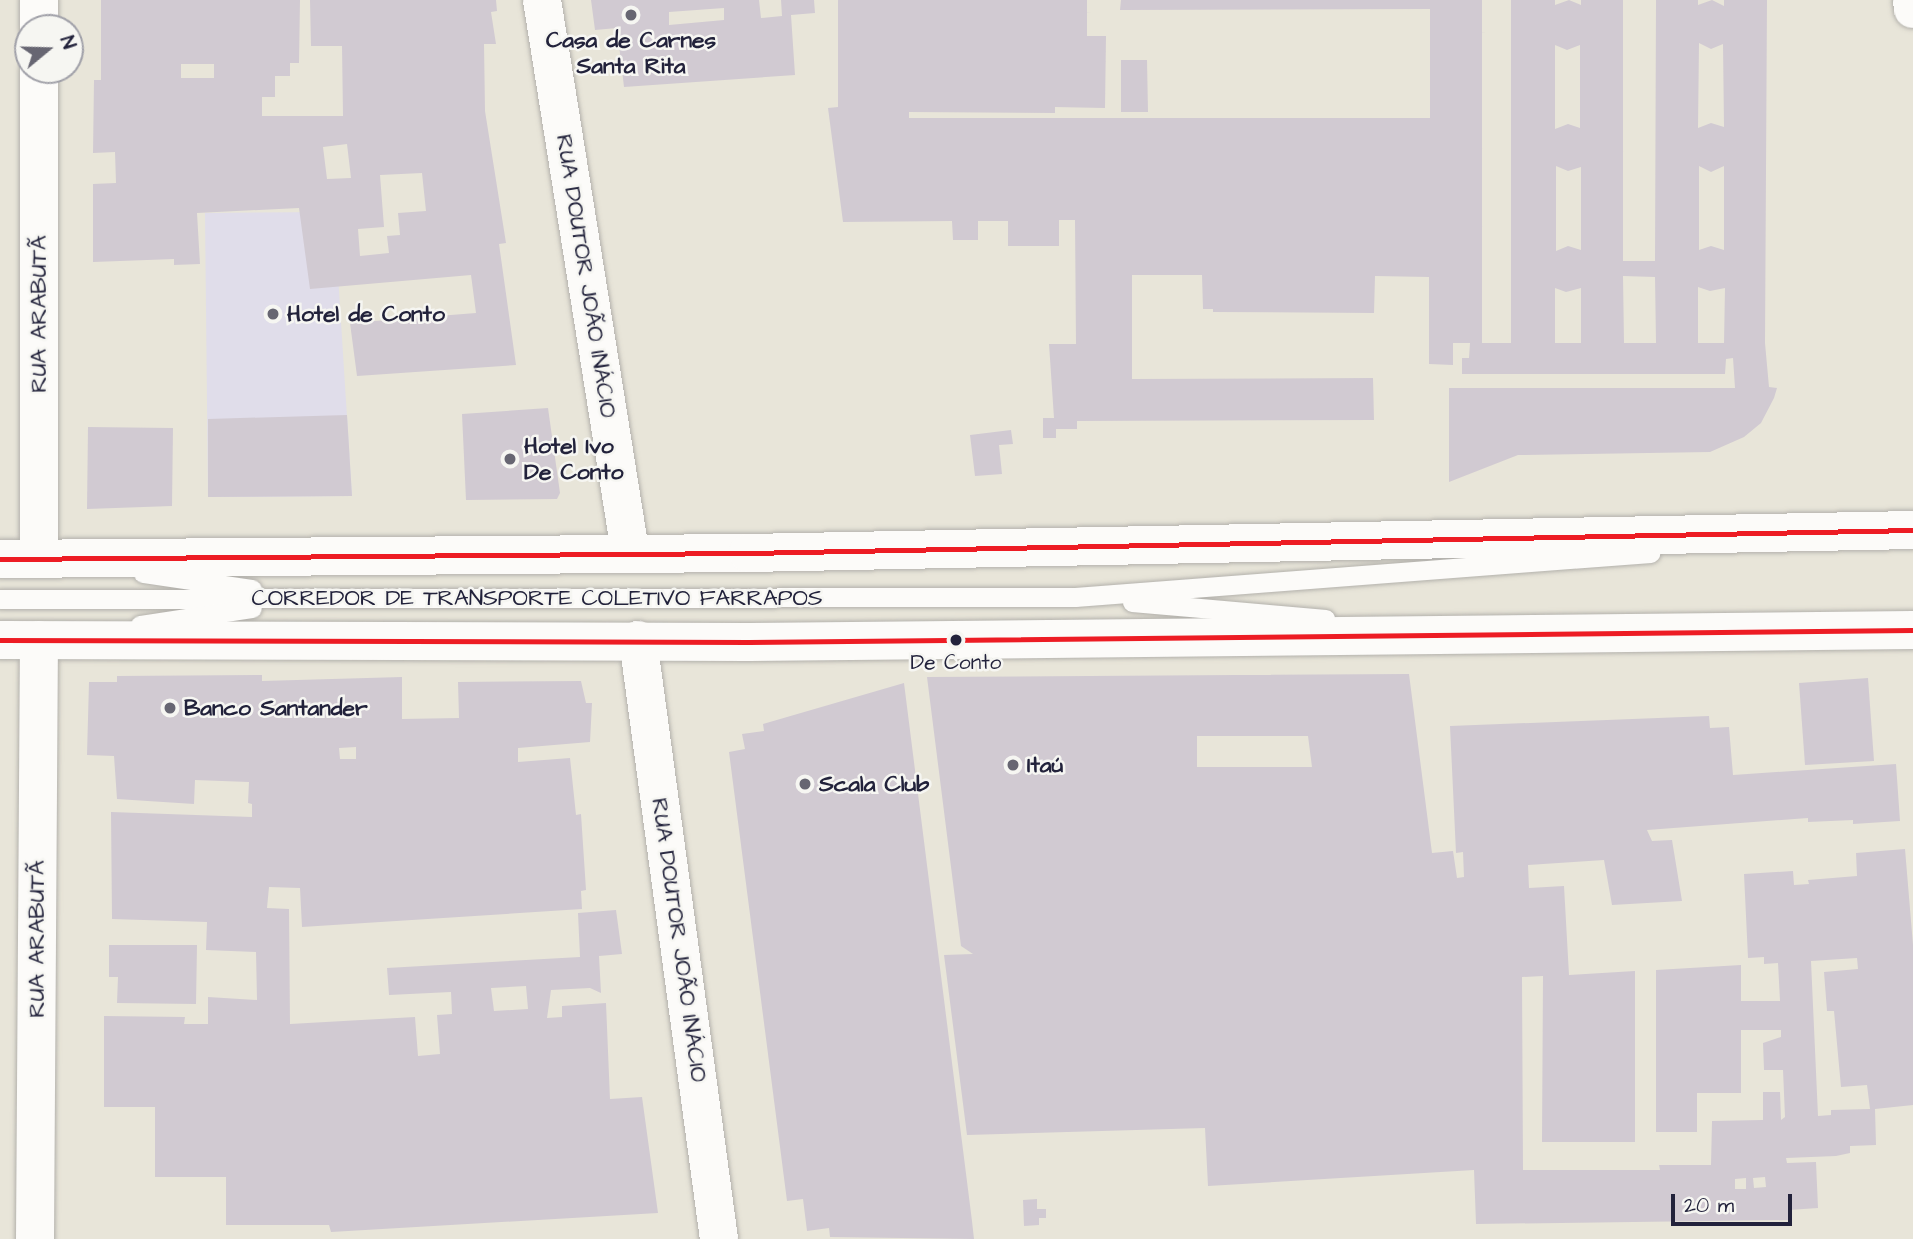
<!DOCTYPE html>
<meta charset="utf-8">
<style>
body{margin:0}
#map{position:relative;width:1913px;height:1239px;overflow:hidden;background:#e8e5d9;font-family:"Architects Daughter",sans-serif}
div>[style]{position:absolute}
.built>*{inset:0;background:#e0ddea}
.building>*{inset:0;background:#d1cad2}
.roads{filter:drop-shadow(0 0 2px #b3b1ac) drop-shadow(0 0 2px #b3b1ac)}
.service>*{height:19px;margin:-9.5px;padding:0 9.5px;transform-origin:9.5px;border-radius:9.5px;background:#fcfbf9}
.minor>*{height:38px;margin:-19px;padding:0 19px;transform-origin:19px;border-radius:19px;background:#fcfbf9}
.secondary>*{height:38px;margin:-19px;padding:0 19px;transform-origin:19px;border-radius:19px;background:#fcfbf9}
.primary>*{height:38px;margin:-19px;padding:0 19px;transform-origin:19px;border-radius:19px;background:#fcfbf9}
.bus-1>*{height:5px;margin:-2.5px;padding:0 2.5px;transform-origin:2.5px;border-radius:2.5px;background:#ed1c24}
.dots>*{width:19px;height:19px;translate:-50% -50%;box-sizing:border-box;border:4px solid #f6f6f2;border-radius:50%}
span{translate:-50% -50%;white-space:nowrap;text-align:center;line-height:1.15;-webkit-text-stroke:5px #f6f6f2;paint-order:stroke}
.bus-label{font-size:21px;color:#22223b}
.poi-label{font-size:23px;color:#22223b;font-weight:700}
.left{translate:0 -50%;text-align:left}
.street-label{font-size:23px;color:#22223b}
.north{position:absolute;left:14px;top:14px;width:70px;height:70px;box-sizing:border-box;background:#f6f6f2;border:2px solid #a1a1a9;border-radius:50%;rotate:71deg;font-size:19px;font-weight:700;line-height:28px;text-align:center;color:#22223b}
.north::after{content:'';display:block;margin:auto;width:24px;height:32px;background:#676672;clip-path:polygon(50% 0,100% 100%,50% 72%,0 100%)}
.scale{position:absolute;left:1671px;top:1194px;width:121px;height:32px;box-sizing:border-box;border:4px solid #22223b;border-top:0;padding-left:9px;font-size:21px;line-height:24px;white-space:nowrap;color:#22223b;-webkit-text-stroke:5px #f6f6f2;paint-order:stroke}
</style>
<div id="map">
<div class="built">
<i style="clip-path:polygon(334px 212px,352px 496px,208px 497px,205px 213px)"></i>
</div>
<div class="building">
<i style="clip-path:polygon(evenodd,101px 0,300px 0,299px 63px,290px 63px,290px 76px,275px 76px,275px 97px,262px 97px,262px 116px,343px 116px,342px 46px,311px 46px,310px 0,496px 0,497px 11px,491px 12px,496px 44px,484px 44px,485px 111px,506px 243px,499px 244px,516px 365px,357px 376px,350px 323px,476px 313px,471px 275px,310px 289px,299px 208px,197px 213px,200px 264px,174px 265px,174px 259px,93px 262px,93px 184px,116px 183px,115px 152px,93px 153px,94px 80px,101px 80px,101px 0,181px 64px,214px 64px,214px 78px,181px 78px,181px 64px,101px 0,347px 144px,351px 178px,327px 179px,323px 147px,347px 144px,101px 0,422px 173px,426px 211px,398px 213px,400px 235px,387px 236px,389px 253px,360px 256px,358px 229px,384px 227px,380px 175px,422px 173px)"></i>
<i style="clip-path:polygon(evenodd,591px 0,759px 0,761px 18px,782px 16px,781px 0,814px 0,815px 13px,791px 15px,795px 75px,624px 87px,617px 28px,595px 30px,591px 0,724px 8px,724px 20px,669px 25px,669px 12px,724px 8px)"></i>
<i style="clip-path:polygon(evenodd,838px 0,1087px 0,1087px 36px,1106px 36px,1105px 108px,1055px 107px,1055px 113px,909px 112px,909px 118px,1430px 118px,1430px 9px,1120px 10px,1121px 0,1482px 0,1482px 343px,1511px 343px,1511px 0,1555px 0,1555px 5px,1569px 0,1581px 5px,1581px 0,1623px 0,1623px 261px,1655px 261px,1656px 0,1698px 0,1698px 5px,1712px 0,1724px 6px,1724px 0,1767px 0,1765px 343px,1769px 387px,1777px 388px,1774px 398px,1761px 423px,1744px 437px,1710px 452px,1518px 455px,1449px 482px,1449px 388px,1735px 388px,1733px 358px,1726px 359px,1725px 374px,1462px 374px,1462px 358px,1469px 358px,1470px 343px,1453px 343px,1453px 365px,1429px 364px,1429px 277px,1375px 276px,1374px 313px,1213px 312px,1213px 309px,1203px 309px,1202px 275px,1132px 275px,1132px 379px,1373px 378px,1374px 420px,1077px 421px,1077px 429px,1056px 429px,1056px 438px,1043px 438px,1043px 418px,1054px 418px,1049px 344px,1076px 344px,1075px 220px,1059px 220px,1059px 246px,1008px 246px,1008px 221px,978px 221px,978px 240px,953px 240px,952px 221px,843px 222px,828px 108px,838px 107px,838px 0,1699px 43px,1711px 49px,1723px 44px,1724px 127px,1711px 123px,1698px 128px,1699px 43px,838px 0,1555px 45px,1567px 50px,1580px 45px,1580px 128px,1568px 124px,1555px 129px,1555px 45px,838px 0,1556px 166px,1568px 171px,1581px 167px,1581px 250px,1568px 246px,1556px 251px,1556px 166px,838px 0,1699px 166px,1711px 172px,1724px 166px,1724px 250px,1711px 246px,1699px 250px,1699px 166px,838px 0,1623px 276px,1655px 277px,1656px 343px,1624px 343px,1623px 276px,838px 0,1698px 287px,1710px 291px,1725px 288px,1724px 343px,1698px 343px,1698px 287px,838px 0,1555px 288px,1566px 292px,1581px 288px,1581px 343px,1555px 343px,1555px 288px)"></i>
<i style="clip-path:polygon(1121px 60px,1147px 60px,1148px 112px,1121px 112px)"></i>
<i style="clip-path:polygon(548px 408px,560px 493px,557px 499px,466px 500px,462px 414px)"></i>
<i style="clip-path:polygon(347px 415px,352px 496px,208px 497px,208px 419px)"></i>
<i style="clip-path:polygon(88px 427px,173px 428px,172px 506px,87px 509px)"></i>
<i style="clip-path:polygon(1011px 430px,1013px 444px,999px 445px,1002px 474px,975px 476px,970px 435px)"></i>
<i style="clip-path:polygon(evenodd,1409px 674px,1432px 853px,1453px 851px,1457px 878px,1464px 877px,1463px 852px,1456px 853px,1450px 726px,1709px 716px,1710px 728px,1729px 727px,1733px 775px,1896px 764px,1900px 821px,1853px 824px,1853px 820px,1808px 822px,1808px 818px,1647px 830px,1652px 841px,1672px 840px,1682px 901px,1612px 905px,1604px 860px,1528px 865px,1529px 888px,1564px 886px,1569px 975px,1635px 971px,1635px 1142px,1542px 1142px,1543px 976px,1522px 977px,1523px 1170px,1660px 1170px,1659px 1165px,1711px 1165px,1712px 1121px,1763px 1120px,1763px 1092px,1780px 1092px,1781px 1120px,1785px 1117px,1783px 1070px,1764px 1070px,1763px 1043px,1781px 1037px,1781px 1030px,1741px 1030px,1741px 1093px,1697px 1093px,1697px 1132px,1656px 1132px,1656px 970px,1741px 965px,1741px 1001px,1780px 1001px,1778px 963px,1764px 964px,1764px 957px,1748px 958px,1744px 874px,1793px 871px,1794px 885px,1809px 884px,1808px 880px,1857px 876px,1856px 853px,1905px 849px,1913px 945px,1913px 1105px,1875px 1109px,1876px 1145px,1850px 1146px,1850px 1153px,1836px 1156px,1786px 1158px,1787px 1163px,1816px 1162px,1818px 1208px,1789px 1210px,1789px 1220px,1476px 1224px,1474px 1170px,1208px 1186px,1205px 1128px,967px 1135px,944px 955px,973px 954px,961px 946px,927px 677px,1409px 674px,1197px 736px,1308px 736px,1312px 767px,1197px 767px,1197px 736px,1409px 674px,1857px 958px,1858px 969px,1824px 972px,1827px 1011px,1834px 1011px,1841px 1087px,1867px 1085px,1870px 1109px,1831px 1110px,1831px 1115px,1818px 1116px,1811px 961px,1857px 958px,1409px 674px,1765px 1177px,1766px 1187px,1754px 1188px,1753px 1178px,1765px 1177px,1409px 674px,1746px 1178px,1746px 1189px,1735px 1189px,1735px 1179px,1746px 1178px)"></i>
<i style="clip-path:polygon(evenodd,262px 675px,262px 681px,402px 677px,402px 719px,459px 718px,458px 682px,581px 681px,586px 703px,592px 703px,590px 742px,518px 748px,518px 762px,570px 758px,576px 815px,581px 814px,586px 890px,581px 891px,582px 909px,302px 927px,300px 888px,269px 887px,267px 908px,289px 909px,290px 1024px,415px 1017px,418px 1056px,440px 1054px,437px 1015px,452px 1014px,451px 992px,389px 995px,387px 968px,580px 957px,578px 913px,616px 910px,622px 954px,599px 956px,601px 993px,590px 988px,551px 990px,547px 1018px,562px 1017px,562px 1006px,606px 1003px,610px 1099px,642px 1097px,658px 1213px,331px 1232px,329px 1225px,226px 1225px,226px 1177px,155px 1177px,155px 1107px,104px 1107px,104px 1016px,185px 1017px,184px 1024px,208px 1024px,208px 997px,257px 1000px,256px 952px,206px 950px,207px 922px,112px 919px,111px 812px,252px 817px,252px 804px,248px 803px,249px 782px,195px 780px,194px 804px,117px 799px,114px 756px,87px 755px,89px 682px,117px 682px,117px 676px,262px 675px,356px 747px,356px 759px,340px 759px,339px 748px,356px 747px,262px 675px,526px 986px,528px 1009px,494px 1011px,491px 988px,526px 986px)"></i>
<i style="clip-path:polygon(1868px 678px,1874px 761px,1805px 765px,1799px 683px)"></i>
<i style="clip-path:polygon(904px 683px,972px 1221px,974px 1239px,830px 1237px,829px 1228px,807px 1231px,803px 1199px,787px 1201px,729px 752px,745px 749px,742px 734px,764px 731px,763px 724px)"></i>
<i style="clip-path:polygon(109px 945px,197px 945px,196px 1004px,117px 1003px,118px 977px,109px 977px)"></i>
<i style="clip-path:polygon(1037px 1199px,1037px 1209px,1046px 1209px,1046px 1218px,1039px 1218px,1039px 1225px,1024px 1226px,1023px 1200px)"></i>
</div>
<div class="roads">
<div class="service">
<i style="left:143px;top:573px;width:110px;rotate:8.4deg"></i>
<i style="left:0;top:599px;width:1075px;rotate:-0.11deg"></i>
<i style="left:1075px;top:597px;width:577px;rotate:-4.38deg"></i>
<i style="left:1132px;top:602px;width:194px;rotate:5deg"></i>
<i style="left:140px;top:625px;width:113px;rotate:-8.6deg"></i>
</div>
<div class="minor">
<i style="left:39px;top:0;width:28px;rotate:90deg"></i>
<i style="left:542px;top:0;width:558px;rotate:80.93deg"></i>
<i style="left:39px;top:70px;width:489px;rotate:90deg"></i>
<i style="left:638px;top:640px;width:604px;rotate:82.3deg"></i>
<i style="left:35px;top:1239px;width:599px;rotate:-89.62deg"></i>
</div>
<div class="secondary">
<i style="left:0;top:559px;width:748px;rotate:-0.46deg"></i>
<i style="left:748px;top:553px;width:1165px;rotate:-1.13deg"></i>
<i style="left:0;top:640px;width:749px;rotate:0.15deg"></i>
<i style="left:749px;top:642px;width:1164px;rotate:-0.59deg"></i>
</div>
<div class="primary">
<i style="left:1912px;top:0;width:9px;rotate:84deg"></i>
</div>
</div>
<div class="bus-1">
<i style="left:0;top:559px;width:748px;rotate:-0.46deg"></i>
<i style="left:748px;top:553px;width:1165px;rotate:-1.13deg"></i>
<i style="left:0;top:640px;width:749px;rotate:0.15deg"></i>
<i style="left:749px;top:642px;width:1164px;rotate:-0.59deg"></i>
</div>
<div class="dots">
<i style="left:631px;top:15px;background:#676672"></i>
<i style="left:273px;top:314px;background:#676672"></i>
<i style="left:510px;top:459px;background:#676672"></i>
<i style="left:956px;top:640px;background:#22223b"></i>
<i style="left:170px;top:708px;background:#676672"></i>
<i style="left:1013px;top:765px;background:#676672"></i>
<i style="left:805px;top:784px;background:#676672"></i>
</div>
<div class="bus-label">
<span style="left:956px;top:663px">De Conto</span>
</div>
<div class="poi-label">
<span style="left:631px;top:53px">Casa de Carnes<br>Santa Rita</span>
<span class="left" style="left:287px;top:314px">Hotel de Conto</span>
<span class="left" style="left:524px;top:459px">Hotel Ivo<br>De Conto</span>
<span class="left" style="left:184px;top:708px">Banco Santander</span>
<span class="left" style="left:1027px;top:765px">Itaú</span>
<span class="left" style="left:819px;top:784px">Scala Club</span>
</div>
<div class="street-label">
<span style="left:586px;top:276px;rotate:81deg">RUA DOUTOR JOÃO INÁCIO</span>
<span style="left:39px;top:314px;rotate:-90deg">RUA ARABUTÃ</span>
<span style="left:537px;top:598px">CORREDOR DE TRANSPORTE COLETIVO FARRAPOS</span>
<span style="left:37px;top:939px;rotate:-90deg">RUA ARABUTÃ</span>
<span style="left:679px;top:940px;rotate:82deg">RUA DOUTOR JOÃO INÁCIO</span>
</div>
<div class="north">N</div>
<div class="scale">20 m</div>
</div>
